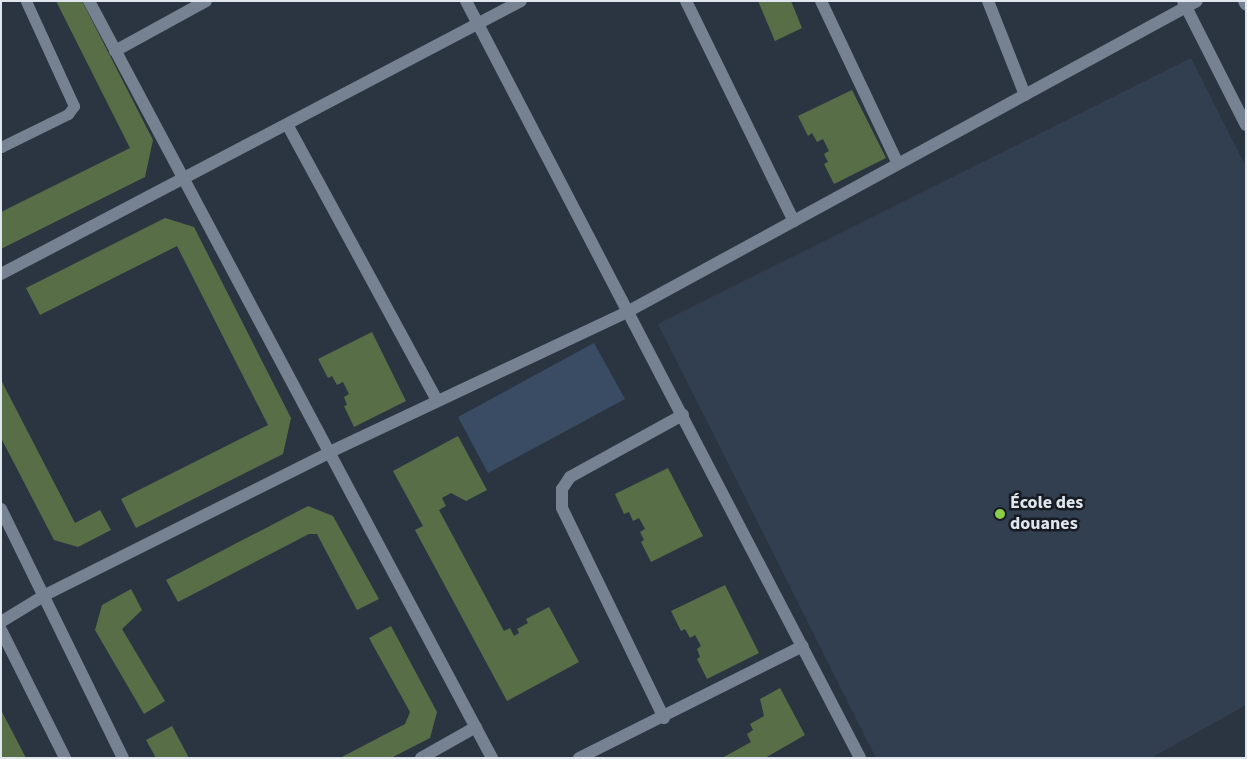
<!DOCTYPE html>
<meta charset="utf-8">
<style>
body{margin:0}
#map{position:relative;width:1247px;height:759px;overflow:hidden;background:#2b3542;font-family:"Source Sans 3",sans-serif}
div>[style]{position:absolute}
.built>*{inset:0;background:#313f51}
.green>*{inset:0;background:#394c63}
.building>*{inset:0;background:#586e47}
.service>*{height:11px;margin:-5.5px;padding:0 5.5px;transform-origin:5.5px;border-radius:5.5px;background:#768291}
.minor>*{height:12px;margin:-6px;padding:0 6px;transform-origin:6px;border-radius:6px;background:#768291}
.tertiary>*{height:12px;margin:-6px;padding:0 6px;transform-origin:6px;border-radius:6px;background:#768291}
.dots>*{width:14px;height:14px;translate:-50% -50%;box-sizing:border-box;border:2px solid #181c22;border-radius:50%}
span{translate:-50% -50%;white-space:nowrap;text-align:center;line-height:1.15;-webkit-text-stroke:5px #181c22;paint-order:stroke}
.poi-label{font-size:18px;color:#dfe6ee;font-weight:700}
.left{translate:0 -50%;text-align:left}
.frame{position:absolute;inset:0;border:2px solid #dfe6ee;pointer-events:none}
</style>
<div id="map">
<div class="built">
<i style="clip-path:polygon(1191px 58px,1246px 167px,1246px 705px,1151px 758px,876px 758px,658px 324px)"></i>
</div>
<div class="green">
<i style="clip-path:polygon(594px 343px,625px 399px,488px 473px,458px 417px)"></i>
</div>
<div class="building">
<i style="clip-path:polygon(56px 1px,82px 1px,153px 140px,145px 177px,1px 249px,1px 212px,130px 148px)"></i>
<i style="clip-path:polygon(758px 1px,791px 1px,802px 28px,775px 41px)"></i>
<i style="clip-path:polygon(852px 90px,886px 158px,834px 184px,824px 164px,828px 162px,824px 154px,829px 151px,823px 139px,817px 142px,812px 133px,808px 136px,798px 116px)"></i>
<i style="clip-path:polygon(165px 218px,194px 227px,291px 418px,283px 454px,136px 528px,121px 499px,268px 425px,177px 246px,40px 315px,26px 288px)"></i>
<i style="clip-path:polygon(372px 332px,406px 401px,354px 427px,344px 406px,347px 405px,344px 397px,349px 394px,343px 382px,337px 385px,332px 376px,328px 378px,318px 359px)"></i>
<i style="clip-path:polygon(1px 380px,75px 523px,100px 510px,111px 530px,78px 547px,54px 540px,1px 438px)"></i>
<i style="clip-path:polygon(458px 436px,487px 490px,466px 501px,451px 493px,442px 498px,446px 506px,439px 510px,504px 631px,510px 628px,514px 636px,519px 633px,517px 629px,528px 623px,526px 619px,549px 607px,579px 662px,507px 701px,415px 530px,423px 526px,393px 471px)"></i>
<i style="clip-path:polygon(668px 468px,703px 536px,651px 562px,641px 542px,644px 540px,640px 532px,645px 529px,639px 518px,633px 521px,629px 512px,624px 514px,615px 494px)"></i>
<i style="clip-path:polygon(308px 506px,333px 516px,379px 599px,357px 610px,317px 534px,309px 534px,178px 602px,166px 580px)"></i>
<i style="clip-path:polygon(725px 585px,759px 653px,707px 679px,697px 659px,700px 657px,697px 649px,701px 646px,695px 635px,690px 638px,685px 629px,681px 631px,671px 611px)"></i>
<i style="clip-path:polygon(131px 589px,142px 610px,122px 629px,165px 701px,144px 714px,95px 630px,102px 605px)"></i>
<i style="clip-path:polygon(391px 626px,437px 712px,430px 738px,391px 758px,340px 758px,405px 724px,410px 712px,369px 638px)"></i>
<i style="clip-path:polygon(780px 688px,805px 735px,765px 758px,722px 758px,751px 742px,747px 734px,753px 730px,750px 724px,764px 716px,760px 699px)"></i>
<i style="clip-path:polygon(1px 710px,26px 758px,1px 758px)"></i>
<i style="clip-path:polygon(172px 726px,189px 758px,156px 758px,146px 740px)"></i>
</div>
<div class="service">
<i style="left:1px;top:147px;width:75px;rotate:-26.2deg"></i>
<i style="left:68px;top:114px;width:10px;rotate:-53deg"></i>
<i style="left:74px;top:106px;width:115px;rotate:-114.6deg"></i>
</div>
<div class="minor">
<i style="left:89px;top:1px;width:858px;rotate:61.97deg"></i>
<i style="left:466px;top:1px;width:853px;rotate:62.5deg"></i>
<i style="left:686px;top:1px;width:245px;rotate:63.9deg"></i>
<i style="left:821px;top:1px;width:180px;rotate:64.7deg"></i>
<i style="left:988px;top:1px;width:101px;rotate:68.5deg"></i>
<i style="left:1183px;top:1px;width:139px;rotate:63.1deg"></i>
<i style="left:1244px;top:1px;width:4px;rotate:63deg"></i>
<i style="left:115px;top:51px;width:104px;rotate:-28.8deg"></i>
<i style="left:288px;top:126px;width:312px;rotate:61.5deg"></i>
<i style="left:1px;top:274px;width:587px;rotate:-27.7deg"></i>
<i style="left:1px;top:622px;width:52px;rotate:-31.5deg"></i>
<i style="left:45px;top:595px;width:321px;rotate:-26.6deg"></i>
<i style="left:332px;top:451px;width:326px;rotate:-25.2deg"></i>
<i style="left:627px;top:312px;width:649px;rotate:-28.62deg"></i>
<i style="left:664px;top:718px;width:233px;rotate:-115.9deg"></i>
<i style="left:562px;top:508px;width:19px;rotate:-90deg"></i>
<i style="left:562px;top:489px;width:14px;rotate:-56deg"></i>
<i style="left:570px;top:477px;width:129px;rotate:-28.8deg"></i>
<i style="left:421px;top:758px;width:63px;rotate:-29.4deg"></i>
<i style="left:579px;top:758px;width:250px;rotate:-26.6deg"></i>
</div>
<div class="tertiary">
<i style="left:1px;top:509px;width:277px;rotate:63.9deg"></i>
<i style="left:1px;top:630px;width:143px;rotate:63.4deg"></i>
</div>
<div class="dots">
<i style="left:1000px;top:514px;background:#8ace47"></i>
</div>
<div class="poi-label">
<span class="left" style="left:1010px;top:514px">École des<br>douanes</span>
</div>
<div class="frame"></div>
</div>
